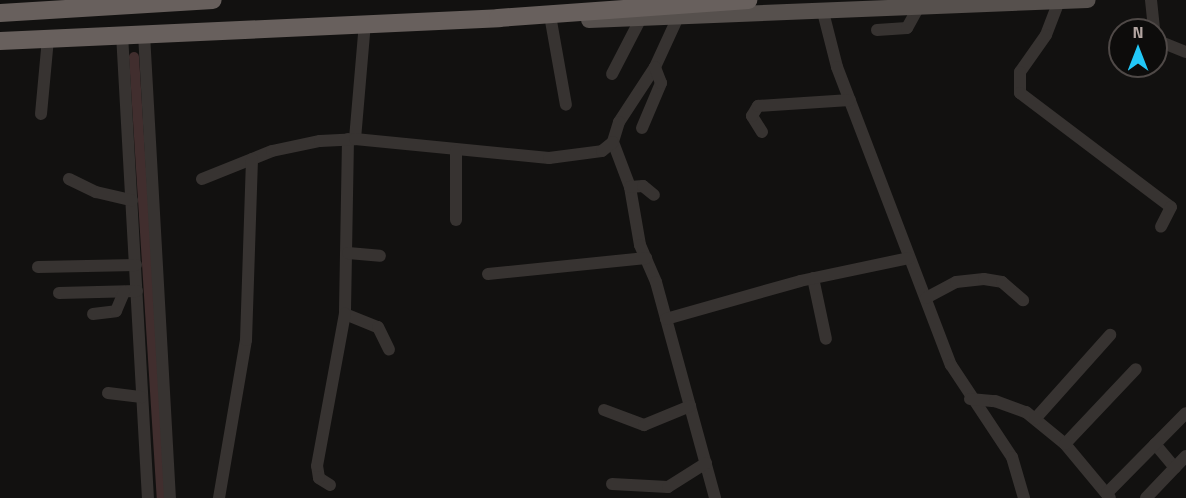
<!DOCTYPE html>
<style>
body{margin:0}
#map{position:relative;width:1186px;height:498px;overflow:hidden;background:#121110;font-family:"Titillium Web",sans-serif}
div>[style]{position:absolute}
.canal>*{height:10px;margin:-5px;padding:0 5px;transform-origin:5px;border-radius:5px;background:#412e2e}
.minor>*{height:12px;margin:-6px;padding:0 6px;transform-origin:6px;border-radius:6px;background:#373331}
.major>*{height:16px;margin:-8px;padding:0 8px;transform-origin:8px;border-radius:8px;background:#56504d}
.highway>*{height:18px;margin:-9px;padding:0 9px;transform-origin:9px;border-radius:9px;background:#68605d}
span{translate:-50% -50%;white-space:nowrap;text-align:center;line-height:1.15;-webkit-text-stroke:4.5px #0d0c0b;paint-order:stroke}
.north{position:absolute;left:1108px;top:18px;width:60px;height:60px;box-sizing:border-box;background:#0d0c0b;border:2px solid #4f4947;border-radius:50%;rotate:0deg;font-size:16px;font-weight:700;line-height:24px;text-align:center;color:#b3a5a1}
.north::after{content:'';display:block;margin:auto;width:21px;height:27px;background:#22c8f8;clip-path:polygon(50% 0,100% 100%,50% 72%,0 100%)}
</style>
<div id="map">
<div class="canal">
<i style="left:134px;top:57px;width:442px;rotate:86.4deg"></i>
</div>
<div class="minor">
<i style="left:1151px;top:0;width:30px;rotate:84deg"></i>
<i style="left:1059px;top:1px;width:36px;rotate:111deg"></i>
<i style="left:1046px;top:35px;width:45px;rotate:125.1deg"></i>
<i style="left:1020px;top:72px;width:21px;rotate:90deg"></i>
<i style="left:1020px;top:93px;width:189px;rotate:37.1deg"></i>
<i style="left:1171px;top:207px;width:22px;rotate:117deg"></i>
<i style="left:823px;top:12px;width:57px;rotate:75.7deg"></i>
<i style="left:837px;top:67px;width:319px;rotate:69.1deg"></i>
<i style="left:951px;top:365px;width:110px;rotate:56.5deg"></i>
<i style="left:1012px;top:457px;width:43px;rotate:73.7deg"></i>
<i style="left:678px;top:17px;width:55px;rotate:114.7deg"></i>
<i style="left:655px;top:67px;width:66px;rotate:123.2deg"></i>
<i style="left:619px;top:122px;width:21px;rotate:107deg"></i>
<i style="left:613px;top:142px;width:48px;rotate:69.3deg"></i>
<i style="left:630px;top:187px;width:59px;rotate:80.2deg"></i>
<i style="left:640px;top:245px;width:40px;rotate:66.6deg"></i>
<i style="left:656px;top:282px;width:224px;rotate:74.7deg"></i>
<i style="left:551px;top:21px;width:85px;rotate:79.9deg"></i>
<i style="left:877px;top:30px;width:30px;rotate:-4deg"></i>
<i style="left:907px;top:28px;width:23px;rotate:-61deg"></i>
<i style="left:122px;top:34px;width:465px;rotate:86.8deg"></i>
<i style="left:144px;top:34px;width:465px;rotate:86.8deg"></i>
<i style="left:1156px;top:40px;width:32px;rotate:22deg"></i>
<i style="left:612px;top:74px;width:63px;rotate:-62.6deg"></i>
<i style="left:41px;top:114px;width:76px;rotate:-84.7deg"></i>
<i style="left:642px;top:128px;width:49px;rotate:-67.1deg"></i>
<i style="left:661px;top:83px;width:17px;rotate:-111deg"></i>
<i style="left:762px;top:132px;width:19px;rotate:-122deg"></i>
<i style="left:752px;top:116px;width:12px;rotate:-59deg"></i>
<i style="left:758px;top:106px;width:92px;rotate:-3.7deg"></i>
<i style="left:348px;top:139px;width:175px;rotate:91deg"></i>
<i style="left:345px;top:314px;width:35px;rotate:22deg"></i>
<i style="left:378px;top:327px;width:25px;rotate:64deg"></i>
<i style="left:355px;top:139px;width:116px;rotate:-85.1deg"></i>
<i style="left:69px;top:179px;width:30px;rotate:26deg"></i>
<i style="left:96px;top:192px;width:37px;rotate:13deg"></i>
<i style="left:202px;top:179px;width:75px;rotate:-21.8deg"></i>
<i style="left:272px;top:151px;width:49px;rotate:-11.8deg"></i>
<i style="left:320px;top:141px;width:35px;rotate:-3deg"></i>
<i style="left:355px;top:139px;width:195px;rotate:5.6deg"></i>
<i style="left:549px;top:158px;width:53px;rotate:-7.5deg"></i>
<i style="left:602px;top:151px;width:14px;rotate:-39deg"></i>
<i style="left:630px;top:187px;width:13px;rotate:-4deg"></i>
<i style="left:643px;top:186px;width:14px;rotate:39deg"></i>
<i style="left:456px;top:220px;width:69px;rotate:-90deg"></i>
<i style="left:348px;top:253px;width:32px;rotate:5deg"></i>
<i style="left:38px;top:267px;width:98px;rotate:-1.2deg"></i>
<i style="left:488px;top:274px;width:159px;rotate:-5.8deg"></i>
<i style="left:813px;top:278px;width:62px;rotate:78deg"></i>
<i style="left:59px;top:293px;width:78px;rotate:-1.5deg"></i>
<i style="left:926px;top:298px;width:34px;rotate:-28deg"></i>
<i style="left:956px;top:282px;width:28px;rotate:-6deg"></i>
<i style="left:984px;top:279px;width:18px;rotate:9deg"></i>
<i style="left:1002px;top:282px;width:28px;rotate:41deg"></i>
<i style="left:93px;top:314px;width:23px;rotate:-7deg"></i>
<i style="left:116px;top:311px;width:21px;rotate:-67deg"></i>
<i style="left:666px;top:319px;width:139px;rotate:-15.8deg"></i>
<i style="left:800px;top:281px;width:111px;rotate:-11.9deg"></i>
<i style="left:108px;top:393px;width:34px;rotate:7deg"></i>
<i style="left:970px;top:399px;width:25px;rotate:5deg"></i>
<i style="left:995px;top:401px;width:33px;rotate:20deg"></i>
<i style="left:1026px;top:412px;width:50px;rotate:39.4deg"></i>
<i style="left:1065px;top:444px;width:70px;rotate:50.2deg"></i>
<i style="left:604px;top:410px;width:43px;rotate:20.6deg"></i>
<i style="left:644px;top:425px;width:50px;rotate:-22.4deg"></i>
<i style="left:1035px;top:419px;width:113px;rotate:-48.2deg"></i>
<i style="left:1065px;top:444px;width:103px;rotate:-46.6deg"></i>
<i style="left:1155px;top:444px;width:31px;rotate:50deg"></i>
<i style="left:612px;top:484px;width:56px;rotate:3.1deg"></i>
<i style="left:668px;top:487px;width:45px;rotate:-32.3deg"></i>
<i style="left:330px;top:485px;width:13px;rotate:-148deg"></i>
<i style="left:319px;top:478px;width:12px;rotate:-99deg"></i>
<i style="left:317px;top:466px;width:155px;rotate:-79.6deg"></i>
<i style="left:1107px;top:493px;width:112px;rotate:-45.4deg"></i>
<i style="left:219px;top:498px;width:160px;rotate:-80.3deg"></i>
<i style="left:246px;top:340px;width:181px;rotate:-88.1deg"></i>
<i style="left:1146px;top:498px;width:58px;rotate:-46.4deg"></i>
</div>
<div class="major">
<i style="left:589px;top:20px;width:499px;rotate:-2.3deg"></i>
</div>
<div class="highway">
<i style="left:0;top:13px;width:213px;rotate:-3.5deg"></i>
<i style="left:0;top:41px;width:499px;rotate:-2.6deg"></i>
<i style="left:498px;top:18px;width:251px;rotate:-4.1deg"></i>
</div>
<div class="north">N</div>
</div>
